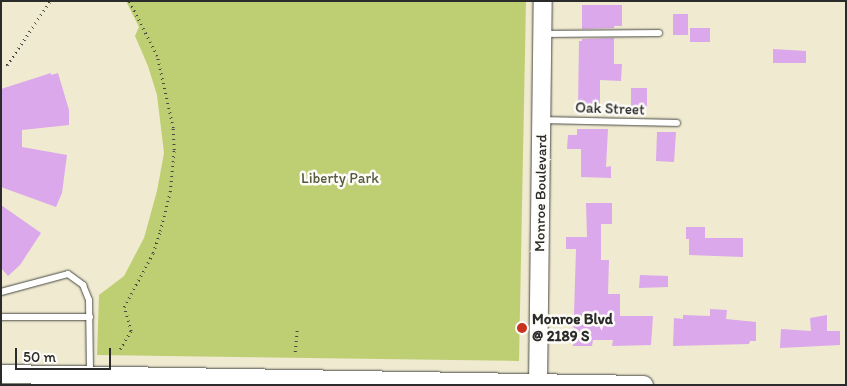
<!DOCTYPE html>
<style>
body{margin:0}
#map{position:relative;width:847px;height:386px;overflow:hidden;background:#efead0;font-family:Itim,sans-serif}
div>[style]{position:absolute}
.green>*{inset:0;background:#bdcf72}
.building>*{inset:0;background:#dba8eb}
.path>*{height:2.5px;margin-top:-1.25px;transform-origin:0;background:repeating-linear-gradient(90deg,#484844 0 1px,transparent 0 5px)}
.roads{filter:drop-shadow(0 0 1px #484844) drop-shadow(0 0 1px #484844)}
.lane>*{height:6px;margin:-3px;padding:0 3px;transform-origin:3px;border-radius:3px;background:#fff}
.secondary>*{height:18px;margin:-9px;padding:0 9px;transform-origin:9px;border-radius:9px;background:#fff}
.dots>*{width:14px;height:14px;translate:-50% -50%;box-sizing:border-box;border:2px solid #fdfcf7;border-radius:50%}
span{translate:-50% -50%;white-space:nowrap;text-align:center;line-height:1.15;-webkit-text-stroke:5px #fdfcf7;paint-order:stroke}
.street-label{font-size:15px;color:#2b2b2b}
.park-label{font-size:15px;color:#575c40}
.poi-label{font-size:15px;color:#2b2b2b;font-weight:700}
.left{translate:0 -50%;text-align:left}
.frame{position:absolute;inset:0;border:2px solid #2b2b2b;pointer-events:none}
.scale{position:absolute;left:15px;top:348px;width:96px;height:22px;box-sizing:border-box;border:2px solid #2b2b2b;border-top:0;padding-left:6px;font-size:15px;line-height:18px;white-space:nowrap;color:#2b2b2b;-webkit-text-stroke:4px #fdfcf7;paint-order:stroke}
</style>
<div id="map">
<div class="green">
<i style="clip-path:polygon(126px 1px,526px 1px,519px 361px,97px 355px,99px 295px,124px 276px,144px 238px,157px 191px,164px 153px,157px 95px,148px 66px,135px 36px,139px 27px)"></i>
</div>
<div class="building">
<i style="clip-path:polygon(582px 5px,622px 5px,622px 26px,614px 26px,614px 28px,582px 29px)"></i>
<i style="clip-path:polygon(673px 14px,688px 14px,688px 35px,673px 35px)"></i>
<i style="clip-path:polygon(690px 28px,710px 28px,710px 42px,690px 42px)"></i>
<i style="clip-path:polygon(614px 38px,614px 64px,622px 64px,621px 81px,600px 80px,600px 106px,578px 107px,579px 41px,582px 41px,582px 39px)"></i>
<i style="clip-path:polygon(773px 49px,806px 51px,806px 63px,773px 63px)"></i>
<i style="clip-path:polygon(51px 73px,51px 75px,58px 73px,69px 110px,69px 125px,22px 130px,22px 147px,67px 155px,62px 193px,56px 207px,1px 187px,1px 89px)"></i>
<i style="clip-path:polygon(631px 88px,647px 88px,647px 107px,631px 107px)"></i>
<i style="clip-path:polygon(577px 129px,608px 129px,606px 167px,611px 166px,611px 178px,581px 177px,581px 149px,567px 149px,568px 135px,577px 135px)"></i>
<i style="clip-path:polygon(657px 132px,676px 132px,674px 162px,656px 161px)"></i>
<i style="clip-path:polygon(586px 203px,612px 203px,612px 224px,601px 224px,601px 260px,609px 260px,608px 294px,620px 294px,620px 316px,653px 316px,651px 345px,612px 346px,613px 340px,593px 340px,592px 346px,573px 346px,576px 249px,566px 249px,566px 237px,587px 237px)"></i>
<i style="clip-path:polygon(1px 205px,41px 233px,20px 265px,8px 276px,1px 268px)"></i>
<i style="clip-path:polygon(686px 227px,705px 227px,705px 238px,743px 238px,743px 257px,689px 255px,689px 239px,686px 239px)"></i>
<i style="clip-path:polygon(640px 275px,668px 276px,668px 287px,639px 288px)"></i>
<i style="clip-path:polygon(710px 309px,727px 310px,726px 319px,756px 322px,756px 341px,750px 341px,749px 344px,673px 346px,674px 318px,683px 319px,683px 315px,710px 316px)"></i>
<i style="clip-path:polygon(827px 315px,827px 331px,840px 331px,840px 345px,780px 348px,781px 329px,811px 331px,810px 318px)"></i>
</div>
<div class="path">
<i style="left:1px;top:65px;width:6px"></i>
<i style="left:7px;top:65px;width:77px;rotate:-56.1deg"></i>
<i style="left:120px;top:349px;width:21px;rotate:-59deg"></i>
<i style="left:131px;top:331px;width:25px;rotate:-106deg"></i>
<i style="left:124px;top:307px;width:61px;rotate:-61.8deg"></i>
<i style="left:153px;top:253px;width:23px;rotate:-72deg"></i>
<i style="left:160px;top:231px;width:40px;rotate:-75.6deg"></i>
<i style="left:170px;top:192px;width:42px;rotate:-84.6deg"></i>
<i style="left:174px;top:150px;width:22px;rotate:-93deg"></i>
<i style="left:173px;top:128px;width:74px;rotate:-102.5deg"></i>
<i style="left:157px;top:56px;width:62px;rotate:-117deg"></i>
<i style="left:295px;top:352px;width:22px;rotate:-85deg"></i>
</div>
<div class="roads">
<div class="lane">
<i style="left:544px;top:34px;width:115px;rotate:-0.5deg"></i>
<i style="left:543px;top:120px;width:134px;rotate:1.3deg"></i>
<i style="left:1px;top:292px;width:69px;rotate:-15deg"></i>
<i style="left:68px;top:274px;width:19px;rotate:36deg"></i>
<i style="left:83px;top:285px;width:16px;rotate:68deg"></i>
<i style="left:89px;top:300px;width:74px;rotate:89.2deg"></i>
<i style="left:1px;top:317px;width:89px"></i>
</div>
<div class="secondary">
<i style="left:1px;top:374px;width:643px;rotate:0.98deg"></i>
<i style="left:538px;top:385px;width:384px;rotate:-89.3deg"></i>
</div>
</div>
<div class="dots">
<i style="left:522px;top:328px;background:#c8321e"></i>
</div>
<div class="street-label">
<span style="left:610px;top:109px;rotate:2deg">Oak Street</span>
<span style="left:541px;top:193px;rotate:-89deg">Monroe Boulevard</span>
</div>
<div class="park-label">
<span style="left:340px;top:179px">Liberty Park</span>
</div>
<div class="poi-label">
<span class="left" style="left:532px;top:328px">Monroe Blvd<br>@ 2189 S</span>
</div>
<div class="frame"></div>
<div class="scale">50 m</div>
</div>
